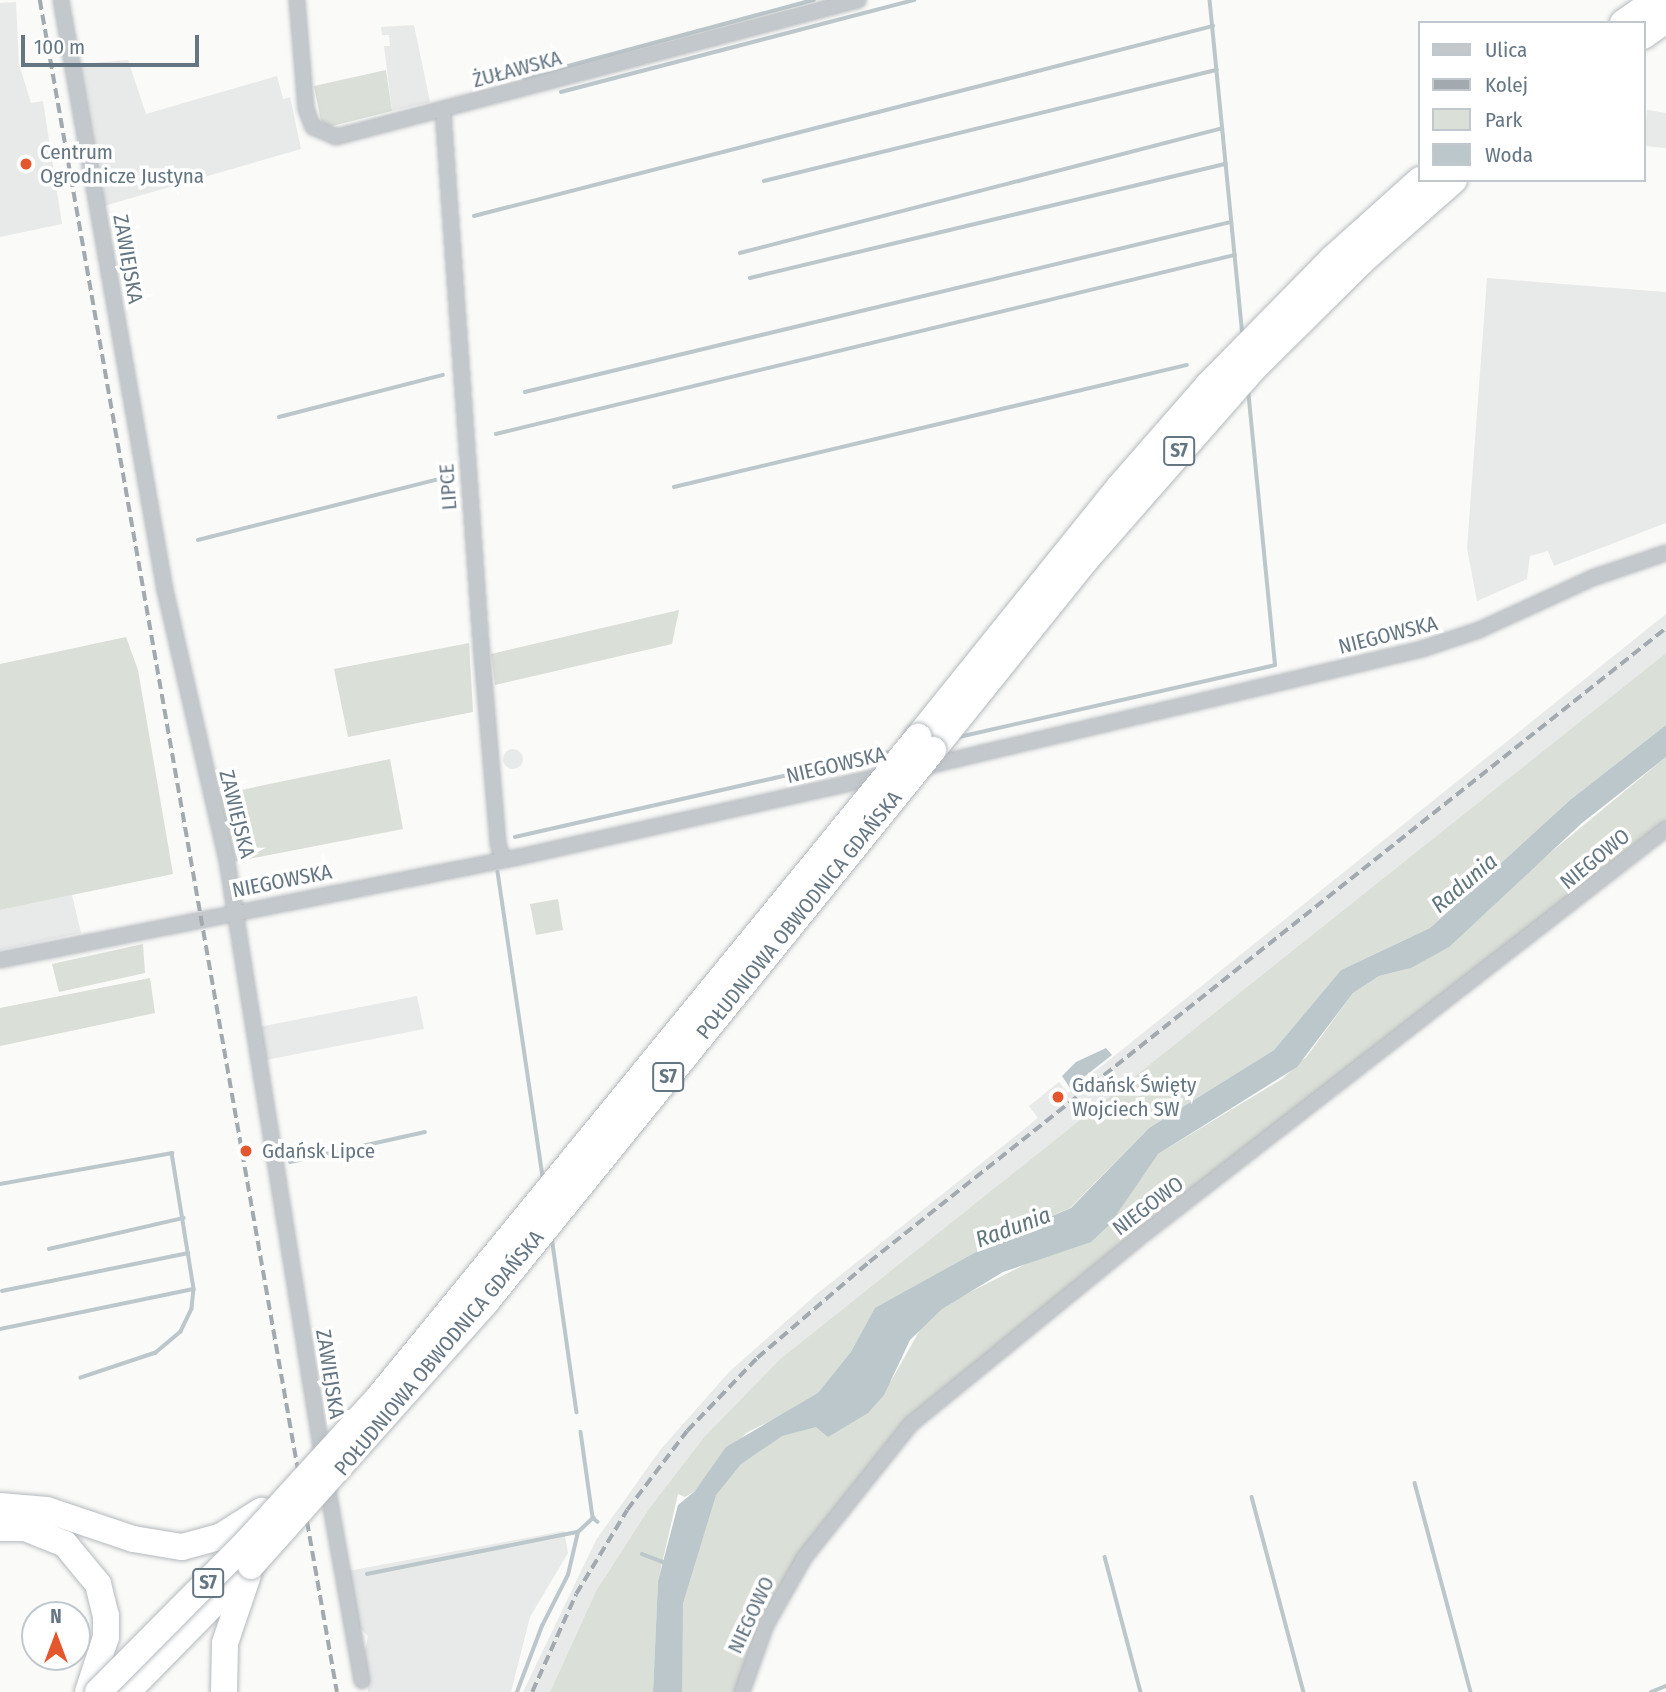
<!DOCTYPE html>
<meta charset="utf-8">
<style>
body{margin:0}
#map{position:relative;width:1666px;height:1692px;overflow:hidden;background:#fafaf8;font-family:"Fira Sans Condensed",sans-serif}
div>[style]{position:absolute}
.built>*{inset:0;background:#e8e9e9}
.round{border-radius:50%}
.green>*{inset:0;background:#dadfd7}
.water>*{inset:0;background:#bbc7cb}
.stream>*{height:3.5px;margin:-1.75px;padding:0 1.75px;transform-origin:1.75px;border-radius:1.75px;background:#bbc7cb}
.roads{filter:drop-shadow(0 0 2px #b4b9bd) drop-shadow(0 0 2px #b4b9bd)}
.minor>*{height:14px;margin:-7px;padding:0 7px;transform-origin:7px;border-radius:7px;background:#c3c8cc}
.motorway>*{height:26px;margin:-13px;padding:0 13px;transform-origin:13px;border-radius:13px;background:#fff}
.rail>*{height:3.5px;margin-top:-1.75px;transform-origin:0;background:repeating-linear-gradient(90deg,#a2aab0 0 10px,transparent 0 15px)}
.bridges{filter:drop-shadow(0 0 2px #b4b9bd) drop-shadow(0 0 2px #b4b9bd)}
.motorway-bridge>*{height:26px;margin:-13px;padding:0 13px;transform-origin:13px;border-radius:13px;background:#fff}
.dots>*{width:19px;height:19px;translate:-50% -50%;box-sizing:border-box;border:4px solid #fff;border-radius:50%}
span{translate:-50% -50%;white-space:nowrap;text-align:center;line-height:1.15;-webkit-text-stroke:7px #fff;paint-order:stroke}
.shield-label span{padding:2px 5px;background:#fff;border:2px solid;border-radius:5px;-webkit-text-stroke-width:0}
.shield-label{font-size:19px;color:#657683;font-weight:700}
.street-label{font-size:21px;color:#657683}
.poi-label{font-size:21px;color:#657683}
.left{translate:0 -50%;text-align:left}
.water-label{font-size:23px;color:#60757c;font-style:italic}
.legend{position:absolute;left:1418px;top:21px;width:228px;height:161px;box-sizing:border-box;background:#fff;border:2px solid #c1c8cd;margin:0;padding:9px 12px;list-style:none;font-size:21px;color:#657683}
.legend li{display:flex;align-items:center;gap:14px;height:35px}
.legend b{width:35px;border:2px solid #c1c8cd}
.north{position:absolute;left:21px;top:1601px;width:70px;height:70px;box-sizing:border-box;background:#fff;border:2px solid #c1c8cd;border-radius:50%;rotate:0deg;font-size:19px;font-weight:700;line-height:28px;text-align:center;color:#657683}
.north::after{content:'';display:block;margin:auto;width:24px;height:32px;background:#e4572e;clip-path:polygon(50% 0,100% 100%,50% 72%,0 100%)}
.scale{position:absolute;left:21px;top:35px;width:178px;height:32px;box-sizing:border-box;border:4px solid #657683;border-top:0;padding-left:9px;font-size:21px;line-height:24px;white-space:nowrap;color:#657683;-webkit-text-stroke:5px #fff;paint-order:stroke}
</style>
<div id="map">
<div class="built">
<i style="clip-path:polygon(16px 2px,19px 64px,31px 103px,43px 101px,62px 224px,0 237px,0 3px)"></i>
<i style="clip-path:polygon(414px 25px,430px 102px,392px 111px,384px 46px,390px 46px,389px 35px,382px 35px,381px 27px)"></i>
<i style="clip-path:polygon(128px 60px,146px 114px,277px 76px,283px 99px,290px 97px,301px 149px,104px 206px,80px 64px)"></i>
<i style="clip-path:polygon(1647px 110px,1666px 113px,1666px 148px,1644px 146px)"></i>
<i style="clip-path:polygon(1487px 278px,1666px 292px,1666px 523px,1554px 566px,1548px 551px,1530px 556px,1527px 579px,1477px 601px,1467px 548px)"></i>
<i style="clip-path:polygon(1666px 614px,1666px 653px,780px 1359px,704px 1437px,648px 1510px,596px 1591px,550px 1692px,523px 1692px,596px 1540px,661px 1449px,729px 1372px,818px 1293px,1038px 1118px,1029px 1106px,1059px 1082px,1068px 1093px)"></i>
<i class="round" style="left:503px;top:749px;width:20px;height:20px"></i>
<i style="clip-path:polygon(72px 895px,81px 933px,0 950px,0 910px)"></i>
<i style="clip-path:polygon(417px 996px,424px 1029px,266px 1060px,259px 1027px)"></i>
<i style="clip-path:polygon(564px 1531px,568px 1553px,530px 1617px,511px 1692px,368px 1692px,364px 1655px,368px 1636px,358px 1626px,348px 1571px)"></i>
</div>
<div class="green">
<i style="clip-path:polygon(386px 70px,392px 111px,328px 127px,321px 121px,314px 86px)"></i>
<i style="clip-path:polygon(679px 610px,672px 644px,495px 685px,491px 654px)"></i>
<i style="clip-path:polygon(126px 637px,138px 670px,173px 874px,0 910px,0 664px)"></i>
<i style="clip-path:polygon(469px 643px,473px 712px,348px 737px,334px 669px)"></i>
<i style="clip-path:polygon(1666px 653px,1666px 725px,1570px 800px,1430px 928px,1341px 970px,1274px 1050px,1149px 1128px,1070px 1208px,1007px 1235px,913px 1290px,871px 1371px,746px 1433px,695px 1491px,685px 1497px,678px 1494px,658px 1581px,653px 1692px,550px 1692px,596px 1591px,648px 1510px,704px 1437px,780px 1359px)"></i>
<i style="clip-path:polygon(1666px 757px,1666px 825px,908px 1423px,826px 1520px,739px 1692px,682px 1692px,676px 1633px,681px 1562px,719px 1489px,745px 1454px,891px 1381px,930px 1312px,1034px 1260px,1158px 1154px,1282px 1079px,1307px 1056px,1353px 993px,1379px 976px,1411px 968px)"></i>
<i style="clip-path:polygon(390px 759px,403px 829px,233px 862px,217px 795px)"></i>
<i style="clip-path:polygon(558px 899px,563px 930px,536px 935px,530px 904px)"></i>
<i style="clip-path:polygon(143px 944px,145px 973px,59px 992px,52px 964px)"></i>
<i style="clip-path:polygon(150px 978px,155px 1013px,0 1046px,0 1008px)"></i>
</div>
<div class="water">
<i style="clip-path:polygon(1666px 725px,1666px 757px,1582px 823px,1449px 947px,1411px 968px,1379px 976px,1353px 993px,1297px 1067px,1158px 1154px,1110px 1224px,1091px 1242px,1003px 1272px,942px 1309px,910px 1340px,884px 1395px,868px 1413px,828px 1437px,816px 1427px,782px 1436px,741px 1464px,716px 1495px,683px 1603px,682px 1692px,653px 1692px,658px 1581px,678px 1505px,695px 1491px,726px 1447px,818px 1393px,851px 1352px,875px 1308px,1007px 1235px,1071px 1208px,1149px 1128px,1274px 1050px,1341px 970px,1430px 928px,1570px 800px)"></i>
<i style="clip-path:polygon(1106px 1048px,1112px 1055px,1070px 1088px,1062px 1076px,1076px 1062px)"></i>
</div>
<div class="stream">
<i style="left:1210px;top:0;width:338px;rotate:84.4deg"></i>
<i style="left:524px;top:78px;width:300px;rotate:-15.1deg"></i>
<i style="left:561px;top:92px;width:365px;rotate:-14.6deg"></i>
<i style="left:764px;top:181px;width:466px;rotate:-13.8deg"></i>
<i style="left:474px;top:216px;width:763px;rotate:-14.42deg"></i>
<i style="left:740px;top:253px;width:498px;rotate:-14.5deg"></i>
<i style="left:750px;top:278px;width:489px;rotate:-13.5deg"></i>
<i style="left:525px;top:392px;width:726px;rotate:-13.54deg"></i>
<i style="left:279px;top:417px;width:169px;rotate:-14.4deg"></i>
<i style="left:496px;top:434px;width:760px;rotate:-13.62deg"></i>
<i style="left:674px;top:487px;width:527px;rotate:-13.38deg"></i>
<i style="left:198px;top:540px;width:264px;rotate:-14.2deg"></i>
<i style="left:959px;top:737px;width:324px;rotate:-12.8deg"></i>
<i style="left:1275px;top:665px;width:274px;rotate:-95.6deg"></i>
<i style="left:515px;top:837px;width:385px;rotate:-12.8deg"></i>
<i style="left:498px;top:872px;width:309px;rotate:81.6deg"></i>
<i style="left:290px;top:1162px;width:138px;rotate:-12.5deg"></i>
<i style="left:0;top:1184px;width:175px;rotate:-10.2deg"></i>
<i style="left:172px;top:1153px;width:138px;rotate:80.8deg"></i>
<i style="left:194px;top:1289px;width:20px;rotate:96deg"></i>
<i style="left:192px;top:1309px;width:25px;rotate:116deg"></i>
<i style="left:181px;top:1332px;width:33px;rotate:140deg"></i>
<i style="left:156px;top:1353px;width:79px;rotate:161.6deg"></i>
<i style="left:552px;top:1237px;width:177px;rotate:81.9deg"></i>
<i style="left:49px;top:1249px;width:138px;rotate:-13deg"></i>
<i style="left:2px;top:1291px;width:190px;rotate:-11.5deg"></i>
<i style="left:0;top:1329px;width:197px;rotate:-11.7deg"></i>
<i style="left:581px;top:1432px;width:86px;rotate:82deg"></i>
<i style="left:1415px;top:1483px;width:216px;rotate:75deg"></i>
<i style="left:1252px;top:1497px;width:202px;rotate:75.1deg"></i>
<i style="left:642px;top:1554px;width:26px;rotate:21deg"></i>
<i style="left:1105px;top:1557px;width:140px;rotate:75.1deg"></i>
<i style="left:367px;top:1574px;width:215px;rotate:-11.3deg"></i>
<i style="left:578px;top:1532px;width:21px;rotate:-43deg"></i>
<i style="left:593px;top:1518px;width:6px;rotate:39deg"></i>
<i style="left:517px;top:1692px;width:71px;rotate:-69.3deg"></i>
<i style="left:542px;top:1626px;width:57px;rotate:-63deg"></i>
<i style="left:568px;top:1575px;width:44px;rotate:-76.9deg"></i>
<i style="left:1651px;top:1692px;width:16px;rotate:-22deg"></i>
</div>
<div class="roads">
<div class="minor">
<i style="left:61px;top:0;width:599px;rotate:80deg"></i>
<i style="left:165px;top:590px;width:278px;rotate:77.1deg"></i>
<i style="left:227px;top:861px;width:606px;rotate:80.88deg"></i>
<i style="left:297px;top:0;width:109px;rotate:85.3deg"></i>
<i style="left:306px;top:109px;width:19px;rotate:69deg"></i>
<i style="left:313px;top:127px;width:25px;rotate:23deg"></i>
<i style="left:336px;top:137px;width:540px;rotate:-14.71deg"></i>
<i style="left:443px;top:111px;width:534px;rotate:85.92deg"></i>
<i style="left:481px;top:644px;width:201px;rotate:85.1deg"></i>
<i style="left:498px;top:844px;width:16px;rotate:72deg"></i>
<i style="left:923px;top:767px;width:513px;rotate:-13.3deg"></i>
<i style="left:1422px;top:649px;width:60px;rotate:-18.4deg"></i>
<i style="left:1479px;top:630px;width:128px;rotate:-24.6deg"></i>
<i style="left:1595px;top:577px;width:75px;rotate:-18.7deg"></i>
<i style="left:0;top:960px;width:529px;rotate:-11.22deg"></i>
<i style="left:519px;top:857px;width:372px;rotate:-12.6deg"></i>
<i style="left:326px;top:1479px;width:205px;rotate:79.9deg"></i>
<i style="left:742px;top:1692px;width:71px;rotate:-70.3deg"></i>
<i style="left:766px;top:1625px;width:77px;rotate:-60.4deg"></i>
<i style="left:804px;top:1558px;width:171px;rotate:-51.4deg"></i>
<i style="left:911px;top:1424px;width:289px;rotate:-39.2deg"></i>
<i style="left:1135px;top:1241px;width:672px;rotate:-37.81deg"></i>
</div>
<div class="motorway">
<i style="left:1623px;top:23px;width:40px;rotate:-34.9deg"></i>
<i style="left:1643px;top:36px;width:28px;rotate:-35deg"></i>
<i style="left:918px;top:737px;width:322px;rotate:-51.2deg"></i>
<i style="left:1120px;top:486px;width:134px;rotate:-48.9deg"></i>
<i style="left:1208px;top:385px;width:178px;rotate:-45.5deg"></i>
<i style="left:1333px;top:258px;width:117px;rotate:-41.9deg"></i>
<i style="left:933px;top:750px;width:243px;rotate:-51.2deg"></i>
<i style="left:1085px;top:561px;width:254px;rotate:-48.8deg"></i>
<i style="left:1252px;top:370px;width:152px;rotate:-44.7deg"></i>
<i style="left:1360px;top:263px;width:125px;rotate:-41.4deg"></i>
<i style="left:0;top:1506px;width:47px;rotate:4.9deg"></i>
<i style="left:47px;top:1510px;width:91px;rotate:18.6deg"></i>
<i style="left:133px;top:1539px;width:50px;rotate:9.3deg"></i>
<i style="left:182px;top:1547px;width:39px;rotate:-15deg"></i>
<i style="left:220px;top:1537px;width:49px;rotate:-32.4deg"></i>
<i style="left:0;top:1528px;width:25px"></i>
<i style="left:25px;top:1528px;width:43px;rotate:21.8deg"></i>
<i style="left:65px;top:1544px;width:52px;rotate:50.5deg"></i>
<i style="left:98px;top:1584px;width:33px;rotate:76deg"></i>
<i style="left:106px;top:1616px;width:21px;rotate:90deg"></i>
<i style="left:106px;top:1637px;width:58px;rotate:108.1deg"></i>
<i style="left:127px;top:1692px;width:177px;rotate:-45.5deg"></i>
<i style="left:224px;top:1692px;width:49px;rotate:-88.8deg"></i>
<i style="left:225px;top:1643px;width:72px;rotate:-71.3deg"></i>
</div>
</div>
<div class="rail">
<i style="left:40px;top:0;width:1718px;rotate:80.04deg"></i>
<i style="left:532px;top:1692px;width:107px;rotate:-65.8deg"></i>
<i style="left:576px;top:1594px;width:98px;rotate:-58.7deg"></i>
<i style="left:627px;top:1510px;width:99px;rotate:-52.8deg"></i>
<i style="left:687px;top:1431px;width:101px;rotate:-46.2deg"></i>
<i style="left:757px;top:1358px;width:148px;rotate:-40.6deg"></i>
<i style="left:869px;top:1262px;width:1018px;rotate:-38.5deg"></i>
</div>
<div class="bridges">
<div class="motorway-bridge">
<i style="left:251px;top:1566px;width:355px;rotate:-48.3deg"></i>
<i style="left:487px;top:1301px;width:709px;rotate:-51.01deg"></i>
<i style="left:98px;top:1692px;width:210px;rotate:-45.2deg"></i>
<i style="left:246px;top:1543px;width:196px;rotate:-47.7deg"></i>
<i style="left:378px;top:1398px;width:854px;rotate:-50.75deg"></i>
</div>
</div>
<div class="dots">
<i style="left:26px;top:164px;background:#e4572e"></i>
<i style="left:1058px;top:1097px;background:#e4572e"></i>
<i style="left:246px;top:1151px;background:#e4572e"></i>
</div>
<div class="shield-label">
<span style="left:1179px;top:451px">S7</span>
<span style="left:668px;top:1077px">S7</span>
<span style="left:208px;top:1583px">S7</span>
</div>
<div class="street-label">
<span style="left:517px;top:69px;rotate:-15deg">ŻUŁAWSKA</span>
<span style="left:128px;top:259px;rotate:80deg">ZAWIEJSKA</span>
<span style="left:448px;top:487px;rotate:-94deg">LIPCE</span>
<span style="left:1388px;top:635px;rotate:-14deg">NIEGOWSKA</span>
<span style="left:836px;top:765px;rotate:-13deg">NIEGOWSKA</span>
<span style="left:237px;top:814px;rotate:76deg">ZAWIEJSKA</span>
<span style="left:1595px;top:859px;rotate:-39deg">NIEGOWO</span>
<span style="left:282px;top:881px;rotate:-11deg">NIEGOWSKA</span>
<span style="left:799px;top:915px;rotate:-51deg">POŁUDNIOWA OBWODNICA GDAŃSKA</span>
<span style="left:1148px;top:1206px;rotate:-37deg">NIEGOWO</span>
<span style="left:439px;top:1353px;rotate:-50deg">POŁUDNIOWA OBWODNICA GDAŃSKA</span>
<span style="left:330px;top:1374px;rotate:81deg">ZAWIEJSKA</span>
<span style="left:751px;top:1615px;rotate:-65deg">NIEGOWO</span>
</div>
<div class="poi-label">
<span class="left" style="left:40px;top:164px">Centrum<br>Ogrodnicze Justyna</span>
<span class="left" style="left:1072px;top:1097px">Gdańsk Święty<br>Wojciech SW</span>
<span class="left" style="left:262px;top:1151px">Gdańsk Lipce</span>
</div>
<div class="water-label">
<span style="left:1464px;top:883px;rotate:-40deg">Radunia</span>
<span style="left:1013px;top:1227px;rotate:-20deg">Radunia</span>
</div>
<ul class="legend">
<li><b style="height:9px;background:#c3c8cc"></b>Ulica</li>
<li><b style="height:9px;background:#a2aab0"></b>Kolej</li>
<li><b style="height:19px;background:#dadfd7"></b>Park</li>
<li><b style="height:19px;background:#bbc7cb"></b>Woda</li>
</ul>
<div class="north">N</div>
<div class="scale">100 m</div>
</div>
